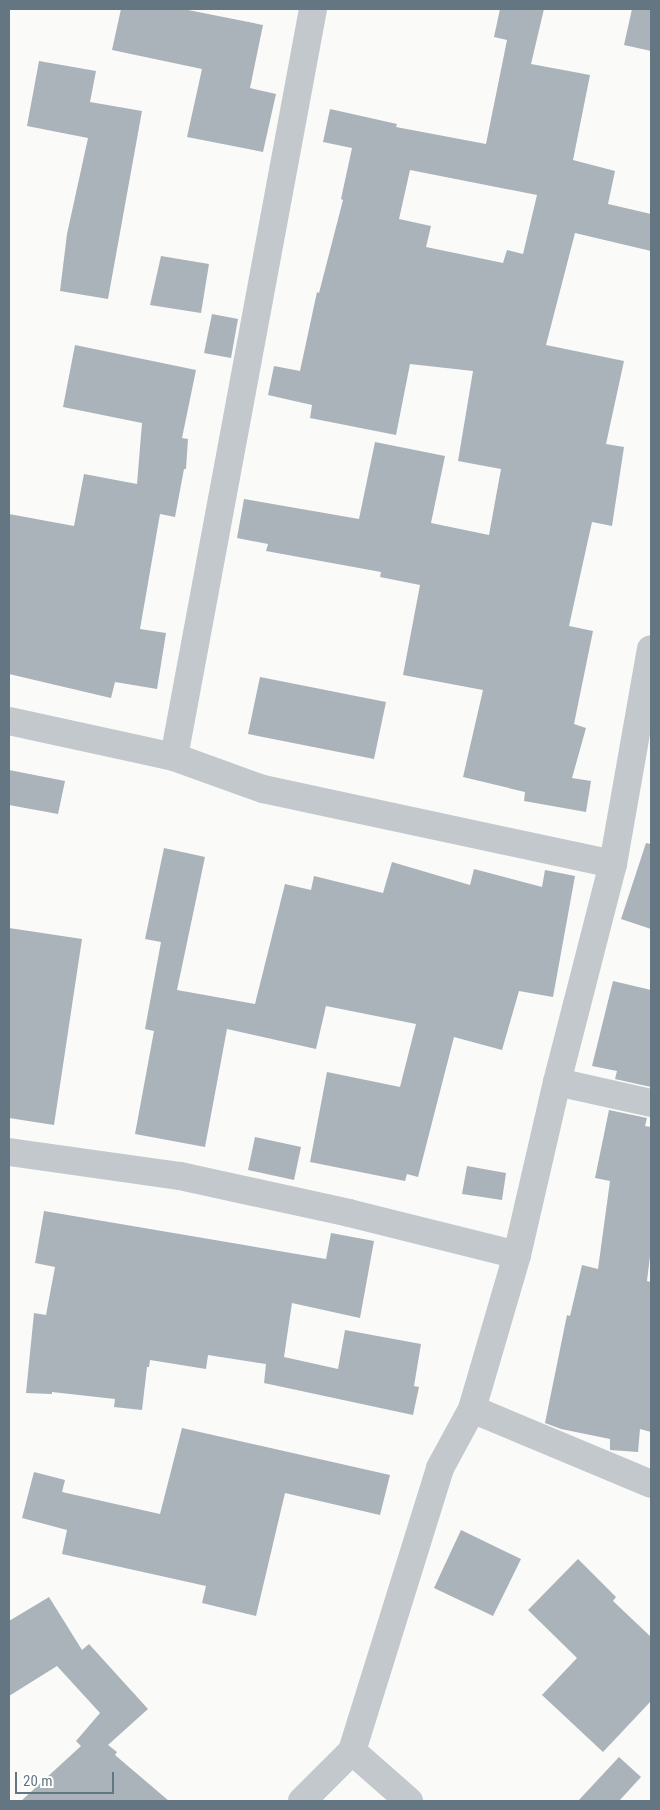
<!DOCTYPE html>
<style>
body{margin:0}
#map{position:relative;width:660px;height:1810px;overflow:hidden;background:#fafaf8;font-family:"Roboto Condensed",sans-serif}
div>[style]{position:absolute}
.building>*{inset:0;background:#aab3b9}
.street>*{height:28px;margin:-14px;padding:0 14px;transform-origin:14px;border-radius:14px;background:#c3c8cc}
span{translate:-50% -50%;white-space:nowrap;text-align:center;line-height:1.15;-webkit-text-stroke:5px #fff;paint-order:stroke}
.frame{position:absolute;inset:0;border:10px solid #657683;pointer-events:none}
.scale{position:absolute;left:15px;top:1772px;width:99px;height:22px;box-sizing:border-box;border:2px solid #657683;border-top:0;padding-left:6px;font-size:15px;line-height:18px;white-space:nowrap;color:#657683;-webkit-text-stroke:4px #fff;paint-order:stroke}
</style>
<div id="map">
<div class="building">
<i style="clip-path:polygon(121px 9px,183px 9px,263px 25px,250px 88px,276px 94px,263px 152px,187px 137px,202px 69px,112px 50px)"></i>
<i style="clip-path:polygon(evenodd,500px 9px,544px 9px,531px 64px,590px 75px,573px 160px,615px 171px,608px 204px,651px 214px,651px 251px,575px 233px,546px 345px,624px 361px,606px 444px,624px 447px,612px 526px,592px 522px,569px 626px,593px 631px,574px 724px,586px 728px,572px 778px,591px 781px,586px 812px,524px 801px,525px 792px,463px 777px,483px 690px,403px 675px,420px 585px,380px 577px,381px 572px,266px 551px,268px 544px,237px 538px,244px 499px,359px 519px,375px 442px,445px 456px,431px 523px,489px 535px,501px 469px,458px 461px,473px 371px,410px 364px,396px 435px,310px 418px,312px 405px,268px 395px,274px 366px,300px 371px,317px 292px,319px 293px,343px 200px,341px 199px,352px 148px,323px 142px,330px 109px,397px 124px,396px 127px,486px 144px,507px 40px,494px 37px,500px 9px,410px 170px,537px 195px,523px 254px,507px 250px,503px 263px,426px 247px,431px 226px,399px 219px,410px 170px)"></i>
<i style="clip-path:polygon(632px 9px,651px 9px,651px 51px,624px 45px)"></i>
<i style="clip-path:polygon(39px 61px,96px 71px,90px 102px,142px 111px,108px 299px,60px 291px,67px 234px,88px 138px,27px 126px)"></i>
<i style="clip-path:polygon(161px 256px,209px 264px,201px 313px,150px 305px)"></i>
<i style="clip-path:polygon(212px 314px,238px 319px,231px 358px,204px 353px)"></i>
<i style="clip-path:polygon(75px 345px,196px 370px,182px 438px,188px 439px,186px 469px,184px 469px,175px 517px,160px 514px,140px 629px,166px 633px,157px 689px,115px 682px,111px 698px,9px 674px,9px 514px,74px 526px,84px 474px,137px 484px,142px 423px,63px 407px)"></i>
<i style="clip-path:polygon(260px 677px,386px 702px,374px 759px,248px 734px)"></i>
<i style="clip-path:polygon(9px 770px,65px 781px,58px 814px,9px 805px)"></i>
<i style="clip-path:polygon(646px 843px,651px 844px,651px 929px,621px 919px)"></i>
<i style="clip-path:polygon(164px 848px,205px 857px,177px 990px,255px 1004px,285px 884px,311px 890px,314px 876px,383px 893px,392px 862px,470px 885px,474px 869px,542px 887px,545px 870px,575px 876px,553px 997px,519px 991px,502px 1050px,454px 1037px,418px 1177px,407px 1174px,405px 1181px,310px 1162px,327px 1072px,400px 1087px,416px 1024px,326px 1006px,316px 1049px,227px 1029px,205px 1147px,135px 1134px,154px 1031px,145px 1029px,161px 942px,145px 939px)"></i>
<i style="clip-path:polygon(9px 928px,82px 939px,54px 1125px,9px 1118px)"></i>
<i style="clip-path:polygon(613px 981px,651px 990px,651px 1087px,615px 1079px,617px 1071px,592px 1066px)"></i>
<i style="clip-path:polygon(609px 1110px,647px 1118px,645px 1126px,651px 1127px,651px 1248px,647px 1281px,651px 1282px,651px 1432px,640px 1429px,638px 1452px,610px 1450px,610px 1439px,561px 1429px,545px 1423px,567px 1315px,570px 1316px,582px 1265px,598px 1269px,610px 1181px,595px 1178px)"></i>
<i style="clip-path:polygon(255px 1137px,301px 1147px,294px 1180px,248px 1170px)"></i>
<i style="clip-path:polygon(467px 1166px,506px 1173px,502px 1200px,462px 1194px)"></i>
<i style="clip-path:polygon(44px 1211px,326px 1259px,331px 1233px,374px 1241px,360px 1318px,292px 1303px,284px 1357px,338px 1369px,345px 1330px,421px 1344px,414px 1386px,419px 1387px,413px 1415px,264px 1383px,266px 1364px,208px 1355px,206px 1369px,150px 1360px,149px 1367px,147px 1367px,142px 1410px,114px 1407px,115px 1399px,52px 1392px,52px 1394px,26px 1393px,34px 1313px,46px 1315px,55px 1267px,35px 1263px)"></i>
<i style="clip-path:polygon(182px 1428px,390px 1475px,380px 1515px,285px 1493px,256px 1616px,202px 1603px,206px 1586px,62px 1554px,67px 1530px,22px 1518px,34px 1472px,65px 1480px,62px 1492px,160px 1514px)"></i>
<i style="clip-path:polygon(461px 1530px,521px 1559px,493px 1616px,434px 1588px)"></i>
<i style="clip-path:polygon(578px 1559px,616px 1597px,613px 1601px,651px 1637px,651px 1701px,603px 1752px,542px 1695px,577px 1658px,528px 1610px)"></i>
<i style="clip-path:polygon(49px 1597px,82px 1650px,89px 1644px,148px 1709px,108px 1745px,117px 1752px,115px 1755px,169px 1801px,21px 1801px,81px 1746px,76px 1741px,100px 1713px,57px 1666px,9px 1696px,9px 1621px)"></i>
<i style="clip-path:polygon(619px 1757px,641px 1777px,619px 1801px,578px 1801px)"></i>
</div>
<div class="street">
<i style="left:9px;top:721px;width:169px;rotate:12.3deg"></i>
<i style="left:174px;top:757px;width:95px;rotate:19.8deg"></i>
<i style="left:263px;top:789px;width:358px;rotate:12.1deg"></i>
<i style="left:174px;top:757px;width:761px;rotate:-79.47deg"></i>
<i style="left:557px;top:1082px;width:96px;rotate:12.6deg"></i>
<i style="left:9px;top:1152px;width:173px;rotate:8deg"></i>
<i style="left:180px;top:1176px;width:173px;rotate:12.3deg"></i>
<i style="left:349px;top:1213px;width:173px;rotate:14deg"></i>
<i style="left:472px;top:1409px;width:194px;rotate:22.7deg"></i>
<i style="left:352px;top:1751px;width:76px;rotate:41.3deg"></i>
<i style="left:302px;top:1801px;width:71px;rotate:-45deg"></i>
<i style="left:352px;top:1751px;width:296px;rotate:-72.7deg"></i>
<i style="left:440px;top:1468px;width:67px;rotate:-61.5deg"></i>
<i style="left:472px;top:1409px;width:160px;rotate:-73.7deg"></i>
<i style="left:517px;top:1255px;width:178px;rotate:-77deg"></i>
<i style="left:557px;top:1082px;width:225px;rotate:-75.6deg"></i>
<i style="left:613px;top:864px;width:218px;rotate:-80deg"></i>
</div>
<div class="frame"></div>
<div class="scale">20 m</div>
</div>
